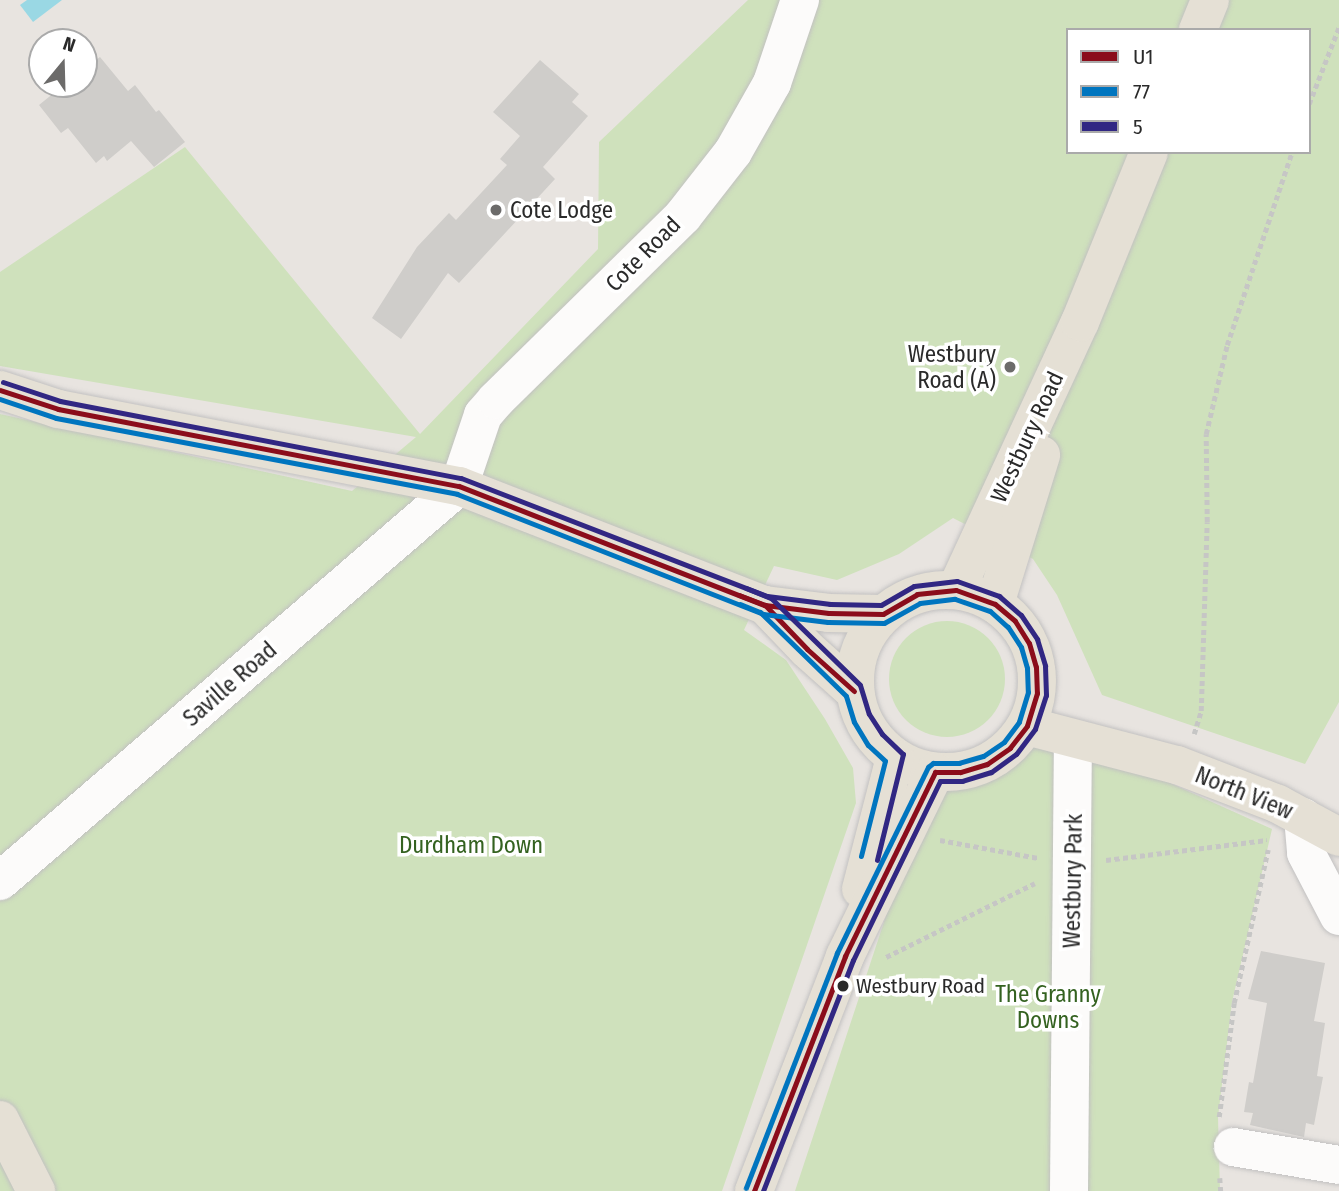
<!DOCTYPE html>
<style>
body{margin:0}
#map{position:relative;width:1339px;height:1191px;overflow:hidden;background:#e8e4e0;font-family:"Fira Sans Condensed",sans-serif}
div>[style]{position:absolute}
.green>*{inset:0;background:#cfe1bc}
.round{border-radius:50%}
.water>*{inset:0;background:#9ad8e4}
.building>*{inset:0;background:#cfcdca}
.path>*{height:4.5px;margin-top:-2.25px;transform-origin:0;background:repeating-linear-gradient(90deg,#c6c6c5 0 5px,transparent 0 8.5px)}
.roads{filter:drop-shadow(0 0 2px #c2c1c1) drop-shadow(0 0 2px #c2c1c1)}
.minor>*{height:38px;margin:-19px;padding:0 19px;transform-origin:19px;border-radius:19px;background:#fcfbfa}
.major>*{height:38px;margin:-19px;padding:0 19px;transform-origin:19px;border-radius:19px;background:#e5e0d5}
.major>.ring{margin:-19px;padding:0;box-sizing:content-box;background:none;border:38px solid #e5e0d5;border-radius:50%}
.bus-1>*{height:5px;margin:-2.5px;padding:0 2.5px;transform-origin:2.5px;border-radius:2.5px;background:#8b0d1b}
.bus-2>*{height:5px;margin:-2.5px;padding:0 2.5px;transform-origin:2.5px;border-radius:2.5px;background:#0075bf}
.bus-3>*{height:5px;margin:-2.5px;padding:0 2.5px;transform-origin:2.5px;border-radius:2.5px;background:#312783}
.dots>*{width:19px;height:19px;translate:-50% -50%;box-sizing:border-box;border:4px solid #fff;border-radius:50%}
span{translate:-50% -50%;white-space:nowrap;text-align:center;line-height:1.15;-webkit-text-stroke:7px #fff;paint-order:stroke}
.bus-label{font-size:21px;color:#2a2a2a}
.left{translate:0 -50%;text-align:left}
.poi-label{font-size:23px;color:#2a2a2a}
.right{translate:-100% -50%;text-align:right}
.street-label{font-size:23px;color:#2a2a2a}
.park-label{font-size:23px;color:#346220}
.legend{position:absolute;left:1066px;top:28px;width:245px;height:126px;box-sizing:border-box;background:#fff;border:2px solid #aaa;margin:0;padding:9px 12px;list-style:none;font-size:21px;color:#2a2a2a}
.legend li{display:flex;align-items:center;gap:14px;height:35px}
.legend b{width:35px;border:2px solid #aaa}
.north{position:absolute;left:28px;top:28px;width:70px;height:70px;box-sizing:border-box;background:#fff;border:2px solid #aaa;border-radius:50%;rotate:19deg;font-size:19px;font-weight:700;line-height:28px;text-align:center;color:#2a2a2a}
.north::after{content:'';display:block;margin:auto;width:24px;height:32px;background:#6c6b6a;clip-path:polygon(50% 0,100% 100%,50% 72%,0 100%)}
</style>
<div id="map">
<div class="green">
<i style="clip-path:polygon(evenodd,748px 0,1339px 0,1339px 702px,1305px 764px,1102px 695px,1057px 595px,1033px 559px,953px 518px,899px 554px,837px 580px,774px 566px,744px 630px,786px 660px,825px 719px,853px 768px,856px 803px,722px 1191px,0 1191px,0 414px,352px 491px,416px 437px,0 366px,0 272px,185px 147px,420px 434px,598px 249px,599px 142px,748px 0,1068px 30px,1309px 30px,1309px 152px,1068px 152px,1068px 30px)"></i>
<i class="round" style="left:889px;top:621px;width:116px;height:116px"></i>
<i style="clip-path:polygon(1059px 733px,1272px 829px,1232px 1002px,1218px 1117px,1220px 1191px,795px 1191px,925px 798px)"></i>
</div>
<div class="water">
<i style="clip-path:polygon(27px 0,62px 0,33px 22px,20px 5px)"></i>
</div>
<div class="building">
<i style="clip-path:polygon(100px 57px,128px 91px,135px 85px,156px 112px,159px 110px,185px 142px,154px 167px,131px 141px,107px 161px,104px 156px,96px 163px,68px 128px,61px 133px,39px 105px,65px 84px,84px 84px,84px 69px)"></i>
<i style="clip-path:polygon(540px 60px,579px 94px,572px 102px,588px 116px,543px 167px,555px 179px,459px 283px,448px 273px,401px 339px,372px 318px,417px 247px,449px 213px,456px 220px,507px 165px,500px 159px,520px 136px,493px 112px)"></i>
<i style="clip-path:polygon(1261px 951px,1325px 963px,1314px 1021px,1325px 1023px,1317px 1076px,1323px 1077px,1314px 1125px,1306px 1123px,1304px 1137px,1250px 1125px,1253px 1113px,1244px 1112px,1249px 1082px,1253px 1083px,1267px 1003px,1248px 999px)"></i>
</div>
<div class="path">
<i style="left:1309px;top:104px;width:83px;rotate:-68.7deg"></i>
<i style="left:1194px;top:734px;width:24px;rotate:-73deg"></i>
<i style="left:1201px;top:711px;width:189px;rotate:-88.2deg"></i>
<i style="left:1207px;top:522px;width:88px;rotate:-90.7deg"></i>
<i style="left:1206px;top:434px;width:91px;rotate:-76.7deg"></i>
<i style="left:1227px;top:345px;width:204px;rotate:-71.4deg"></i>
<i style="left:940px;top:840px;width:100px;rotate:10.4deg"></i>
<i style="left:1106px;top:860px;width:162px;rotate:-7.1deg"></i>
<i style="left:886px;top:957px;width:166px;rotate:-26.4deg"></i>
<i style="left:1219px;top:1117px;width:115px;rotate:-82.5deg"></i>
<i style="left:1234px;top:1003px;width:157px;rotate:-77.5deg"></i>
<i style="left:1220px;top:1178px;width:13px;rotate:86deg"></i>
</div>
<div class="roads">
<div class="minor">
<i style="left:1303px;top:817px;width:36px;rotate:85deg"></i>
<i style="left:1306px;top:853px;width:71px;rotate:62.4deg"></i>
<i style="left:0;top:881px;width:606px;rotate:-40.71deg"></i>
<i style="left:459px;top:486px;width:75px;rotate:-71.3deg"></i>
<i style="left:483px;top:415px;width:20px;rotate:-49deg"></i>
<i style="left:496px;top:400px;width:262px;rotate:-44.5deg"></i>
<i style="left:683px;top:216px;width:81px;rotate:-52deg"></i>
<i style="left:733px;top:152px;width:79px;rotate:-60.5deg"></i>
<i style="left:772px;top:83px;width:88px;rotate:-71.4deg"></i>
<i style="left:1233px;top:1147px;width:108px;rotate:9.6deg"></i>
<i style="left:1069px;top:1191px;width:452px;rotate:-89.5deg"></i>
</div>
<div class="major">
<i style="left:1198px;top:30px;width:32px;rotate:-68deg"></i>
<i style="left:0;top:390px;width:61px;rotate:18.1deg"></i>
<i style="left:58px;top:409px;width:408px;rotate:10.9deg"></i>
<i style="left:459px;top:486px;width:328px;rotate:21.3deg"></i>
<i style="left:765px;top:605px;width:64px;rotate:7.1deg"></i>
<i style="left:829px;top:613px;width:54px;rotate:1.1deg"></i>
<i class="ring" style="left:855px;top:590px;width:144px;height:144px"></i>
<i style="left:956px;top:590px;width:295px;rotate:-65.2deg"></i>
<i style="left:1080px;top:322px;width:183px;rotate:-67.9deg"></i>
<i style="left:995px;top:604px;width:156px;rotate:-72.8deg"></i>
<i style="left:765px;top:605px;width:61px;rotate:46.3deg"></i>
<i style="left:807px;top:649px;width:63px;rotate:41.8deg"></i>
<i style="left:1027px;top:726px;width:155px;rotate:14.6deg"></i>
<i style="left:1177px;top:765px;width:108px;rotate:21.1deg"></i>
<i style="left:1278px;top:804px;width:69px;rotate:28.4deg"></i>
<i style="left:861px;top:889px;width:135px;rotate:-75.5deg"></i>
<i style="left:0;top:1120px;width:80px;rotate:63.1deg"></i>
<i style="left:754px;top:1191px;width:252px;rotate:-68.8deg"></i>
<i style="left:845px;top:956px;width:205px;rotate:-63.9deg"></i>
</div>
</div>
<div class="bus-1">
<i style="left:0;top:390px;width:61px;rotate:18.1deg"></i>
<i style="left:58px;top:409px;width:408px;rotate:10.9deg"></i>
<i style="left:459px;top:486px;width:328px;rotate:21.3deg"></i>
<i style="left:765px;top:605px;width:61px;rotate:46.3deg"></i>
<i style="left:807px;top:649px;width:63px;rotate:41.8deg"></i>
<i style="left:739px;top:595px;width:28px;rotate:21deg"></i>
<i style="left:765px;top:605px;width:64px;rotate:7.1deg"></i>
<i style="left:829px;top:613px;width:54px;rotate:1.1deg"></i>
<i style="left:883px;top:614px;width:39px;rotate:-30deg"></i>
<i style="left:917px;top:594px;width:39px;rotate:-6deg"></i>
<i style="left:956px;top:590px;width:41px;rotate:19.7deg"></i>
<i style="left:995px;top:604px;width:26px;rotate:40deg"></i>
<i style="left:1015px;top:621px;width:26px;rotate:58deg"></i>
<i style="left:1029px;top:643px;width:25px;rotate:74deg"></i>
<i style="left:1036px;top:667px;width:26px;rotate:88deg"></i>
<i style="left:1037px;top:693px;width:34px;rotate:107deg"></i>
<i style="left:1027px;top:726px;width:28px;rotate:128deg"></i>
<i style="left:1010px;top:748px;width:28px;rotate:145deg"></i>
<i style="left:987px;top:764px;width:28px;rotate:163deg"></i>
<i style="left:960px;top:772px;width:25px;rotate:180deg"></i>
<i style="left:754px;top:1191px;width:252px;rotate:-68.8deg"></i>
<i style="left:845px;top:956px;width:205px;rotate:-63.9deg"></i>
</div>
<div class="bus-2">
<i style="left:0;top:399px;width:59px;rotate:18.7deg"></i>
<i style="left:56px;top:418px;width:408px;rotate:10.7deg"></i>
<i style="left:457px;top:494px;width:329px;rotate:21.4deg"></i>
<i style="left:763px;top:614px;width:65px;rotate:7deg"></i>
<i style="left:828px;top:622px;width:56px;rotate:1deg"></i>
<i style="left:884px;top:623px;width:41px;rotate:-29.1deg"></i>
<i style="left:920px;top:603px;width:35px;rotate:-7deg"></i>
<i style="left:955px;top:599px;width:37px;rotate:19deg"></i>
<i style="left:990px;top:611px;width:24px;rotate:42deg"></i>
<i style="left:1008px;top:627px;width:24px;rotate:57deg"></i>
<i style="left:1021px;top:647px;width:22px;rotate:74deg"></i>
<i style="left:1027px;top:668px;width:24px;rotate:88deg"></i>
<i style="left:1028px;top:692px;width:31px;rotate:107deg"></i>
<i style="left:1019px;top:722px;width:25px;rotate:127deg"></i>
<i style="left:1004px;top:742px;width:25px;rotate:146deg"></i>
<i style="left:983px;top:756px;width:25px;rotate:164deg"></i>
<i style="left:959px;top:763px;width:26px;rotate:180deg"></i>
<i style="left:933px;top:763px;width:6px;rotate:141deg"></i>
<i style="left:928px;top:767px;width:207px;rotate:116.1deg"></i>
<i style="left:837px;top:953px;width:252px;rotate:111.2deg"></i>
<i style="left:740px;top:604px;width:22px;rotate:22deg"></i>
<i style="left:760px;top:612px;width:120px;rotate:44.3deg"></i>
<i style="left:846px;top:696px;width:27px;rotate:73deg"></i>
<i style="left:854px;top:722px;width:27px;rotate:59deg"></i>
<i style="left:868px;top:745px;width:23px;rotate:43deg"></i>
<i style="left:885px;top:761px;width:98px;rotate:104.2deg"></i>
</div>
<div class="bus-3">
<i style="left:3px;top:382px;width:60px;rotate:18.4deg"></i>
<i style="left:60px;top:401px;width:408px;rotate:10.9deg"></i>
<i style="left:461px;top:478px;width:328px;rotate:21.1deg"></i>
<i style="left:767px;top:596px;width:64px;rotate:7.2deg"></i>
<i style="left:830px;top:604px;width:51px;rotate:1.1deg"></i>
<i style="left:881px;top:605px;width:38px;rotate:-30deg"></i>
<i style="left:914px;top:586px;width:43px;rotate:-6.6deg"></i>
<i style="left:957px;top:581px;width:45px;rotate:19.7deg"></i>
<i style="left:999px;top:596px;width:29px;rotate:41deg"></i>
<i style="left:1021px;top:615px;width:29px;rotate:56deg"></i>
<i style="left:1037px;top:639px;width:28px;rotate:73deg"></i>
<i style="left:1045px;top:666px;width:29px;rotate:88deg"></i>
<i style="left:1046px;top:695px;width:36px;rotate:108deg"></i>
<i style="left:1035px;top:729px;width:31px;rotate:127deg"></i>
<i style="left:1016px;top:754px;width:31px;rotate:144deg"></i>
<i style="left:991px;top:772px;width:30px;rotate:163deg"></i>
<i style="left:962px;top:781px;width:22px;rotate:180deg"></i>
<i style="left:940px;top:781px;width:199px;rotate:115.9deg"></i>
<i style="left:853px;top:960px;width:248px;rotate:111.3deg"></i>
<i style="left:746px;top:588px;width:27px;rotate:22deg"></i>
<i style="left:771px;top:598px;width:124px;rotate:44.3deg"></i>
<i style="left:860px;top:685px;width:30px;rotate:73deg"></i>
<i style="left:869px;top:714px;width:24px;rotate:57deg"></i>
<i style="left:882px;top:734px;width:29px;rotate:44deg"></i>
<i style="left:903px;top:754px;width:109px;rotate:103.8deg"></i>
</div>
<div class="dots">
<i style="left:496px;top:210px;background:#6c6b6a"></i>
<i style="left:1010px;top:367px;background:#6c6b6a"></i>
<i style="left:843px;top:986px;background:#2a2a2a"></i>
</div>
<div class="bus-label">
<span class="left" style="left:856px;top:986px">Westbury Road</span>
</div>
<div class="poi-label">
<span class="left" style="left:510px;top:210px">Cote Lodge</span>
<span class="right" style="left:996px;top:367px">Westbury<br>Road (A)</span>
</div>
<div class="street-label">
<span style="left:643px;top:254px;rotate:-45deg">Cote Road</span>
<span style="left:1027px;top:437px;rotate:-65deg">Westbury Road</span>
<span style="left:230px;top:684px;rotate:-41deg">Saville Road</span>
<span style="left:1244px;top:793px;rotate:22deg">North View</span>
<span style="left:1073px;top:881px;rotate:-89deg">Westbury Park</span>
</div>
<div class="park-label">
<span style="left:471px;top:845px">Durdham Down</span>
<span style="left:1048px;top:1007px">The Granny<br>Downs</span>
</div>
<ul class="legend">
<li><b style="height:9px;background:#8b0d1b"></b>U1</li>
<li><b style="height:9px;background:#0075bf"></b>77</li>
<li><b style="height:9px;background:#312783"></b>5</li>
</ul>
<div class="north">N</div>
</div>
